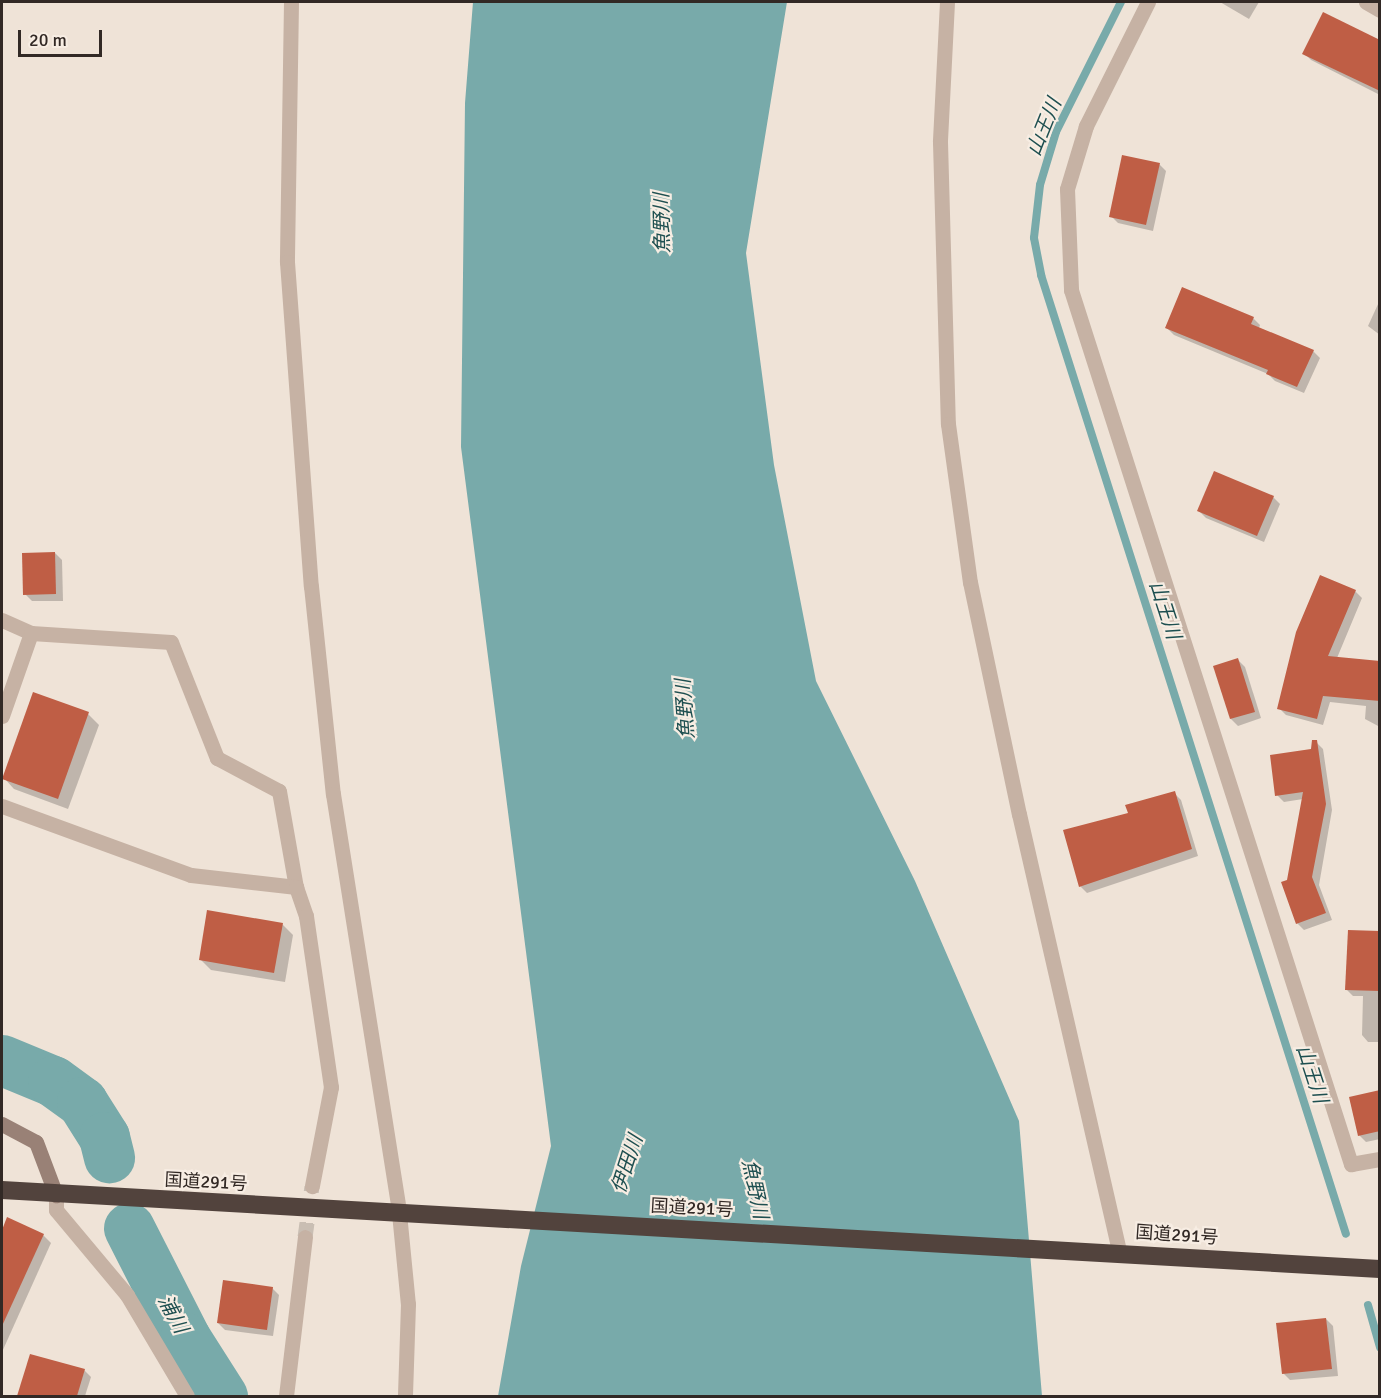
<!DOCTYPE html>
<meta charset="utf-8">
<style>
body{margin:0}
#map{position:relative;width:1381px;height:1398px;overflow:hidden;background:#efe3d7;font-family:Signika,"Noto Sans JP",sans-serif}
div>[style]{position:absolute}
.water>*{inset:0;background:#78aaaa}
.shadow>*{inset:0;background:#0003}
.stream>*{height:8px;margin:-4px;padding:0 4px;transform-origin:4px;border-radius:4px;background:#78aaaa}
.river>*{height:51px;margin:-25.5px;padding:0 25.5px;transform-origin:25.5px;border-radius:25.5px;background:#78aaaa}
.building>*{inset:0;background:#bf5e45}
.street-tunnel>*{height:15px;margin-top:-7.5px;transform-origin:0;background:repeating-linear-gradient(90deg,#c9beb3 0 15px,transparent 0 23px)}
.lane>*{height:15px;margin:-7.5px;padding:0 7.5px;transform-origin:7.5px;border-radius:7.5px;background:#c6b2a4}
.street>*{height:15px;margin:-7.5px;padding:0 7.5px;transform-origin:7.5px;border-radius:7.5px;background:#c6b2a4}
.secondary>*{height:15px;margin:-7.5px;padding:0 7.5px;transform-origin:7.5px;border-radius:7.5px;background:#998176}
.highway>*{height:18px;margin:-9px;padding:0 9px;transform-origin:9px;border-radius:9px;background:#52433d}
span{translate:-50% -50%;white-space:nowrap;text-align:center;line-height:1.15;-webkit-text-stroke:4.5px #f7ede3;paint-order:stroke}
.street-label{font-size:18px;color:#322925}
.water-label{font-size:20px;color:#1e4f50;font-style:italic}
.frame{position:absolute;inset:0;border:3px solid #322925;pointer-events:none}
.scale{position:absolute;left:18px;top:30px;width:84px;height:27px;box-sizing:border-box;border:3px solid #322925;border-top:0;padding-left:8px;font-size:18px;line-height:21px;white-space:nowrap;color:#322925;-webkit-text-stroke:4px #f7ede3;paint-order:stroke}
</style>
<div id="map">
<div class="water">
<i style="clip-path:polygon(473px 2px,787px 2px,746px 253px,774px 465px,816px 681px,915px 881px,1019px 1121px,1042px 1396px,498px 1396px,521px 1266px,551px 1146px,461px 447px,465px 103px)"></i>
</div>
<div class="shadow">
<i style="clip-path:polygon(1220px 2px,1259px 2px,1249px 19px)"></i>
<i style="clip-path:polygon(1304px 53px,1380px 55px,1380px 95px,1311px 60px)"></i>
<i style="clip-path:polygon(1159px 164px,1166px 171px,1153px 231px,1118px 223px,1111px 216px)"></i>
<i style="clip-path:polygon(1379px 302px,1380px 302px,1380px 335px,1368px 326px)"></i>
<i style="clip-path:polygon(1253px 318px,1260px 325px,1259px 328px,1313px 351px,1320px 358px,1304px 393px,1275px 381px,1268px 374px,1174px 335px,1167px 328px)"></i>
<i style="clip-path:polygon(1273px 497px,1280px 504px,1264px 542px,1206px 518px,1199px 511px)"></i>
<i style="clip-path:polygon(55px 553px,62px 560px,63px 601px,32px 601px,25px 594px)"></i>
<i style="clip-path:polygon(1355px 591px,1362px 598px,1337px 658px,1380px 663px,1380px 727px,1365px 719px,1366px 706px,1330px 702px,1323px 725px,1286px 715px,1279px 708px)"></i>
<i style="clip-path:polygon(1238px 660px,1245px 667px,1261px 718px,1238px 726px,1231px 719px)"></i>
<i style="clip-path:polygon(88px 714px,99px 725px,68px 809px,14px 789px,4px 778px)"></i>
<i style="clip-path:polygon(1316px 742px,1323px 749px,1332px 810px,1319px 885px,1332px 920px,1304px 930px,1297px 923px,1288px 881px,1303px 799px,1284px 802px,1277px 795px)"></i>
<i style="clip-path:polygon(1174px 793px,1181px 800px,1198px 856px,1087px 893px,1080px 886px,1130px 814px)"></i>
<i style="clip-path:polygon(282px 924px,293px 935px,285px 982px,211px 970px,200px 959px)"></i>
<i style="clip-path:polygon(1380px 933px,1380px 1042px,1368px 1042px,1362px 1035px,1363px 996px,1353px 996px,1347px 990px)"></i>
<i style="clip-path:polygon(1380px 1092px,1380px 1139px,1366px 1142px,1359px 1135px)"></i>
<i style="clip-path:polygon(8px 1219px,43px 1235px,51px 1243px,2px 1352px,2px 1234px)"></i>
<i style="clip-path:polygon(272px 1288px,279px 1295px,273px 1336px,225px 1330px,218px 1323px)"></i>
<i style="clip-path:polygon(1326px 1319px,1333px 1326px,1338px 1376px,1290px 1380px,1283px 1373px)"></i>
<i style="clip-path:polygon(31px 1355px,84px 1370px,91px 1377px,85px 1396px,19px 1396px)"></i>
</div>
<div class="stream">
<i style="left:1121px;top:2px;width:145px;rotate:116.6deg"></i>
<i style="left:1056px;top:132px;width:55px;rotate:106.8deg"></i>
<i style="left:1040px;top:185px;width:53px;rotate:96.5deg"></i>
<i style="left:1034px;top:238px;width:38px;rotate:79deg"></i>
<i style="left:1041px;top:275px;width:1006px;rotate:72.36deg"></i>
<i style="left:1368px;top:1305px;width:44px;rotate:74.1deg"></i>
</div>
<div class="river">
<i style="left:2px;top:1060px;width:55px;rotate:22.4deg"></i>
<i style="left:53px;top:1081px;width:36px;rotate:36deg"></i>
<i style="left:82px;top:1102px;width:41px;rotate:57.8deg"></i>
<i style="left:104px;top:1137px;width:21px;rotate:76deg"></i>
<i style="left:129px;top:1228px;width:123px;rotate:63deg"></i>
<i style="left:185px;top:1338px;width:69px;rotate:57.5deg"></i>
</div>
<div class="building">
<i style="clip-path:polygon(1323px 12px,1380px 40px,1380px 91px,1302px 54px)"></i>
<i style="clip-path:polygon(1122px 155px,1160px 163px,1146px 225px,1109px 217px)"></i>
<i style="clip-path:polygon(1182px 287px,1254px 317px,1251px 324px,1314px 350px,1297px 387px,1266px 374px,1268px 370px,1165px 328px)"></i>
<i style="clip-path:polygon(1214px 471px,1274px 496px,1257px 536px,1197px 511px)"></i>
<i style="clip-path:polygon(55px 552px,56px 594px,23px 595px,22px 553px)"></i>
<i style="clip-path:polygon(1320px 575px,1356px 590px,1328px 656px,1380px 661px,1380px 701px,1323px 696px,1317px 719px,1277px 709px,1296px 632px)"></i>
<i style="clip-path:polygon(1238px 658px,1255px 712px,1230px 719px,1213px 666px)"></i>
<i style="clip-path:polygon(33px 692px,89px 712px,58px 799px,2px 779px)"></i>
<i style="clip-path:polygon(1312px 740px,1317px 740px,1326px 804px,1312px 877px,1326px 913px,1296px 924px,1281px 882px,1287px 880px,1303px 792px,1275px 796px,1270px 755px,1311px 749px)"></i>
<i style="clip-path:polygon(1175px 791px,1192px 849px,1079px 887px,1063px 830px,1128px 813px,1125px 805px)"></i>
<i style="clip-path:polygon(207px 910px,283px 923px,274px 973px,199px 960px)"></i>
<i style="clip-path:polygon(1348px 930px,1380px 931px,1380px 991px,1345px 990px)"></i>
<i style="clip-path:polygon(1380px 1090px,1380px 1131px,1358px 1136px,1349px 1097px)"></i>
<i style="clip-path:polygon(7px 1217px,44px 1234px,2px 1326px,2px 1230px)"></i>
<i style="clip-path:polygon(223px 1280px,273px 1287px,267px 1330px,217px 1323px)"></i>
<i style="clip-path:polygon(1326px 1318px,1332px 1369px,1282px 1374px,1276px 1323px)"></i>
<i style="clip-path:polygon(30px 1354px,85px 1369px,77px 1396px,17px 1396px)"></i>
</div>
<div class="street-tunnel">
<i style="left:305px;top:1237px;width:51px;rotate:-82.2deg"></i>
</div>
<div class="lane">
<i style="left:291px;top:2px;width:260px;rotate:90.9deg"></i>
<i style="left:287px;top:262px;width:325px;rotate:85.8deg"></i>
<i style="left:311px;top:586px;width:209px;rotate:84deg"></i>
<i style="left:333px;top:794px;width:424px;rotate:81deg"></i>
<i style="left:399px;top:1213px;width:91px;rotate:84.4deg"></i>
<i style="left:408px;top:1304px;width:92px;rotate:91.9deg"></i>
</div>
<div class="street">
<i style="left:947px;top:2px;width:140px;rotate:92.9deg"></i>
<i style="left:940px;top:142px;width:282px;rotate:88.4deg"></i>
<i style="left:948px;top:424px;width:160px;rotate:82.1deg"></i>
<i style="left:970px;top:582px;width:237px;rotate:78.1deg"></i>
<i style="left:1019px;top:814px;width:449px;rotate:77.1deg"></i>
<i style="left:1148px;top:2px;width:139px;rotate:116.6deg"></i>
<i style="left:1086px;top:126px;width:66px;rotate:106.8deg"></i>
<i style="left:1067px;top:189px;width:101px;rotate:87.7deg"></i>
<i style="left:1071px;top:290px;width:918px;rotate:72.24deg"></i>
<i style="left:1351px;top:1164px;width:29px;rotate:-10deg"></i>
<i style="left:1366px;top:2px;width:16px;rotate:30deg"></i>
<i style="left:2px;top:620px;width:32px;rotate:24deg"></i>
<i style="left:31px;top:633px;width:88px;rotate:109.3deg"></i>
<i style="left:31px;top:633px;width:140px;rotate:3.7deg"></i>
<i style="left:171px;top:642px;width:125px;rotate:68.4deg"></i>
<i style="left:217px;top:758px;width:70px;rotate:28deg"></i>
<i style="left:279px;top:791px;width:97px;rotate:80deg"></i>
<i style="left:2px;top:806px;width:201px;rotate:20.1deg"></i>
<i style="left:191px;top:875px;width:106px;rotate:6.5deg"></i>
<i style="left:296px;top:887px;width:31px;rotate:71deg"></i>
<i style="left:306px;top:916px;width:173px;rotate:81.7deg"></i>
<i style="left:331px;top:1087px;width:101px;rotate:100.9deg"></i>
<i style="left:56px;top:1195px;width:15px;rotate:90deg"></i>
<i style="left:56px;top:1210px;width:111px;rotate:50.1deg"></i>
<i style="left:127px;top:1295px;width:117px;rotate:59.3deg"></i>
<i style="left:286px;top:1396px;width:160px;rotate:-83.2deg"></i>
</div>
<div class="secondary">
<i style="left:2px;top:1124px;width:38px;rotate:28deg"></i>
<i style="left:36px;top:1142px;width:57px;rotate:69.3deg"></i>
</div>
<div class="highway">
<i style="left:2px;top:1190px;width:1380px;rotate:3.28deg"></i>
</div>
<div class="street-label">
<span style="left:206px;top:1182px;rotate:3deg">国道291号</span>
<span style="left:692px;top:1208px;rotate:3deg">国道291号</span>
<span style="left:1177px;top:1235px;rotate:4deg">国道291号</span>
</div>
<div class="water-label">
<span style="left:1044px;top:127px;rotate:-68deg">山王川</span>
<span style="left:662px;top:223px;rotate:-91deg">魚野川</span>
<span style="left:1165px;top:610px;rotate:72deg">山王川</span>
<span style="left:685px;top:709px;rotate:-94deg">魚野川</span>
<span style="left:1312px;top:1074px;rotate:72deg">山王川</span>
<span style="left:627px;top:1164px;rotate:-72deg">伊田川</span>
<span style="left:755px;top:1189px;rotate:78deg">魚野川</span>
<span style="left:173px;top:1314px;rotate:62deg">浦川</span>
</div>
<div class="frame"></div>
<div class="scale">20 m</div>
</div>
